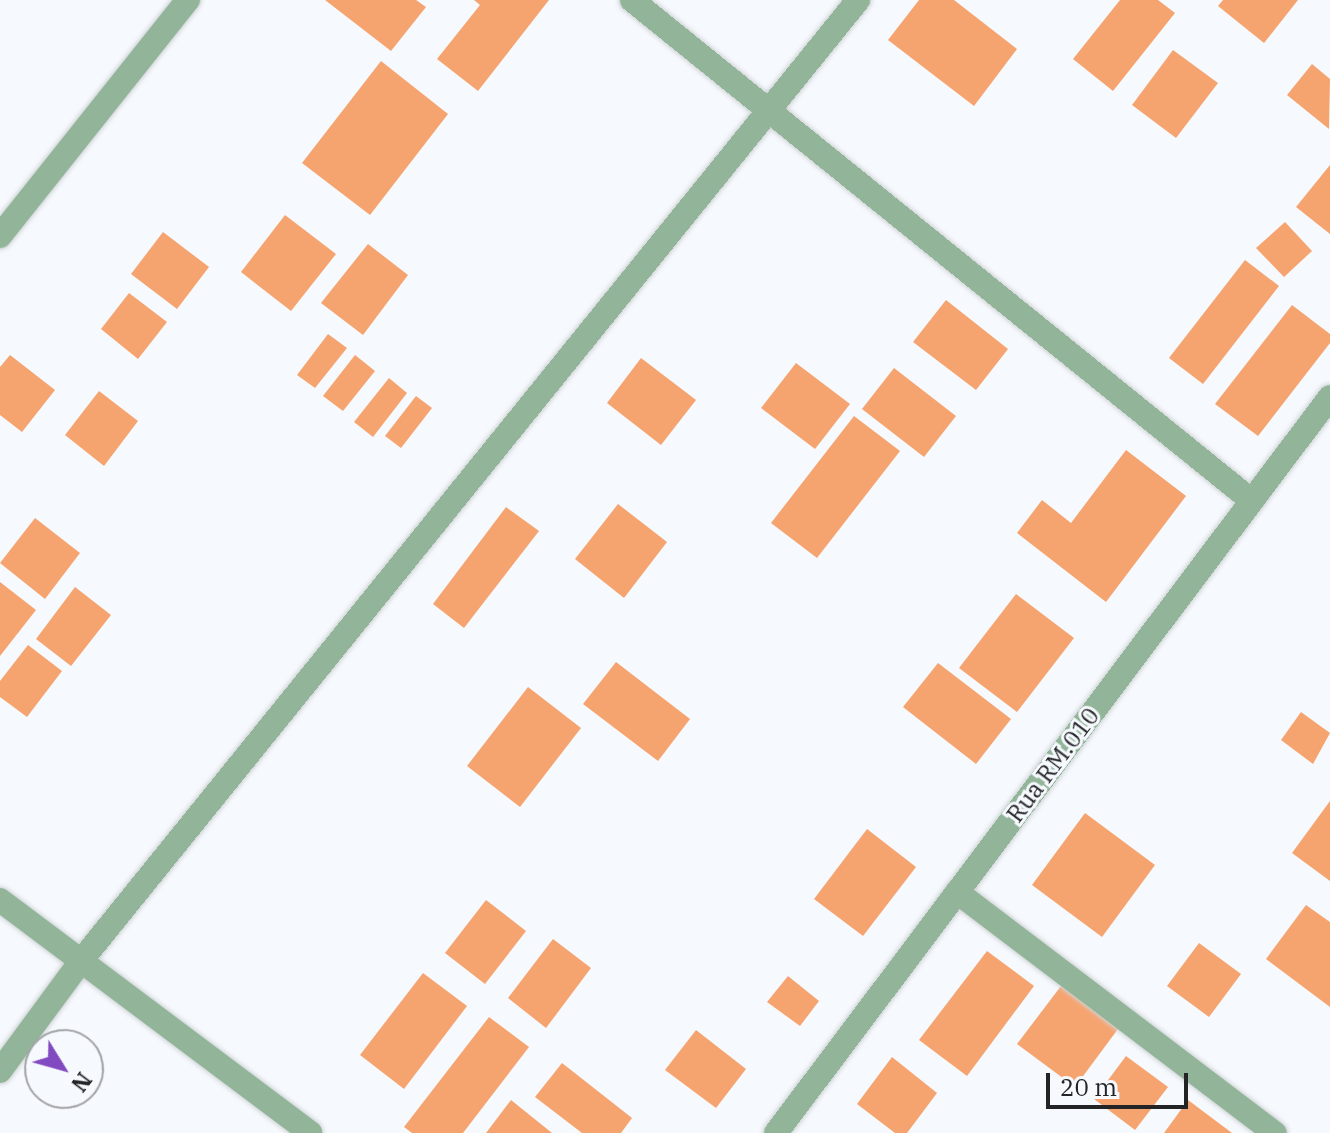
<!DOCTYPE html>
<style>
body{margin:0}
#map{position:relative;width:1330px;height:1133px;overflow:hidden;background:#f6f9fd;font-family:"IBM Plex Serif",serif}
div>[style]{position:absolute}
.building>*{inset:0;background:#f6a46f}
.roads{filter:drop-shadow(0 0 2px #d0d3d6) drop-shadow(0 0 2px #d0d3d6)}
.minor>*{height:24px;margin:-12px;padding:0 12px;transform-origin:12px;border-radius:12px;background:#92b59a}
span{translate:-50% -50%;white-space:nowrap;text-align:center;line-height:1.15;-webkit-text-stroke:6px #f6f9fd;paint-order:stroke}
.street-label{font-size:24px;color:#232426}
.north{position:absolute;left:24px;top:1029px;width:80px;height:80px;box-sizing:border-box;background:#f6f9fd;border:2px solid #a2a4a7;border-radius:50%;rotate:127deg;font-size:22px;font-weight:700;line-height:32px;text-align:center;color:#232426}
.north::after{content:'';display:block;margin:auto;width:28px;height:36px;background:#824ac1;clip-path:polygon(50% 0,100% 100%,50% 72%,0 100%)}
.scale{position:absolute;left:1046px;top:1073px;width:142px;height:36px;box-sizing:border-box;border:4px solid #232426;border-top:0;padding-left:10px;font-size:24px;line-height:28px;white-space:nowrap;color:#232426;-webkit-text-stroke:6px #f6f9fd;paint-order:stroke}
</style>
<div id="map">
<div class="building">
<i style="clip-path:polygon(325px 0,416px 0,426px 7px,391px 51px)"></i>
<i style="clip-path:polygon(474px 0,549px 0,478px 91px,437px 59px,480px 5px)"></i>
<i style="clip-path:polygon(919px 0,954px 0,1017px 49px,974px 106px,888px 40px)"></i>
<i style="clip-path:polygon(1120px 0,1158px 0,1175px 13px,1113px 91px,1073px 59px)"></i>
<i style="clip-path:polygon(1223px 0,1298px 0,1264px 43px,1218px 6px)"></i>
<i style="clip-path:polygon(1173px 50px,1218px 83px,1176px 138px,1132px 105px)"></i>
<i style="clip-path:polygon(381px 61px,448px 114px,370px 215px,302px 163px)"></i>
<i style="clip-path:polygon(1312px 64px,1330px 79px,1329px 129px,1287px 95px)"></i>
<i style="clip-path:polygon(1330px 165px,1330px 234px,1296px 207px)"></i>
<i style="clip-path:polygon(285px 215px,336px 254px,291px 311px,241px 272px)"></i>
<i style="clip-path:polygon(1285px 222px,1312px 251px,1284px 277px,1256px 248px)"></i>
<i style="clip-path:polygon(163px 232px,209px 267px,177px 309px,131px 274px)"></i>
<i style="clip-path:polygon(368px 244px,408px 275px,363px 335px,321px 303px)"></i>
<i style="clip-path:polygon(1245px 260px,1279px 286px,1203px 384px,1169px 358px)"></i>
<i style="clip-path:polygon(129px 293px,167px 322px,138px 359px,101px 329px)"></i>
<i style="clip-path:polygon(946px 300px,1008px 349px,976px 390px,913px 342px)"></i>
<i style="clip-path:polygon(1292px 305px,1330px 334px,1330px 343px,1258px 436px,1215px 404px)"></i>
<i style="clip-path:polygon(328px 334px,347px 348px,315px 388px,297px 375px)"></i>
<i style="clip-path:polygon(10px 355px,55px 390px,22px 432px,0 415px,0 367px)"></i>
<i style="clip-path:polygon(355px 355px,375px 371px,343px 411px,323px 396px)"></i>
<i style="clip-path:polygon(641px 358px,696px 400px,661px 445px,607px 403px)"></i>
<i style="clip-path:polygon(796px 363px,850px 404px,815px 449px,761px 408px)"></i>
<i style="clip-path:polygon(894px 368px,956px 416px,924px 457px,862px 409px)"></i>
<i style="clip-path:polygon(389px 378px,407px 393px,373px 437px,354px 422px)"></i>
<i style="clip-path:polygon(99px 391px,138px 421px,104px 466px,65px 435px)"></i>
<i style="clip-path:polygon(416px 396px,432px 408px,401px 448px,385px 436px)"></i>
<i style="clip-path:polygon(854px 416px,900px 451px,817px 558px,771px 523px)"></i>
<i style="clip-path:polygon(1126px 450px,1186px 496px,1106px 602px,1017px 533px,1042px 500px,1071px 523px)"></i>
<i style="clip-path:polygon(618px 504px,667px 542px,624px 598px,575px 559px)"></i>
<i style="clip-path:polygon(506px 507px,539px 531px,464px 628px,433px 604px)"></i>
<i style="clip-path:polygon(35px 518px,80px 553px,45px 599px,0 563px)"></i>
<i style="clip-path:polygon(0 582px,36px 610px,0 656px)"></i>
<i style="clip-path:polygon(75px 587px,111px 615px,71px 666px,36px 639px)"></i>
<i style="clip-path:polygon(1016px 594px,1074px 638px,1017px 712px,959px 668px)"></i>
<i style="clip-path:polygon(28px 645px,62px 671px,27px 717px,0 697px,0 681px)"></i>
<i style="clip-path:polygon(616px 662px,690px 719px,658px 761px,583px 704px)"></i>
<i style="clip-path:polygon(938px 663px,1011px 719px,976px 764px,903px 707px)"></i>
<i style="clip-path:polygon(528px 687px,581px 728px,520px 807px,467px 766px)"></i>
<i style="clip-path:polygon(1301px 712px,1330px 733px,1313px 764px,1281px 740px)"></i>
<i style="clip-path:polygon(1330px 801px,1330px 881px,1292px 853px)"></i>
<i style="clip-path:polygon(1085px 813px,1155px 865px,1102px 937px,1032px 885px)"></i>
<i style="clip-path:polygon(867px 829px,916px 867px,863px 936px,814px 899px)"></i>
<i style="clip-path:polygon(486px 900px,526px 931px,485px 984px,445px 953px)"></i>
<i style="clip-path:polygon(1306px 905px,1330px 922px,1330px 1007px,1266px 959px)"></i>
<i style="clip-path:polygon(553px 939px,591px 968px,546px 1028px,508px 998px)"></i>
<i style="clip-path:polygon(1199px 943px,1241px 974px,1209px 1017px,1167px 986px)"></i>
<i style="clip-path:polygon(987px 951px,1034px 986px,967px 1076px,919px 1040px)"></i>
<i style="clip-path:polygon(423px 973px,467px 1006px,404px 1089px,360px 1055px)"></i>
<i style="clip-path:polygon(788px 976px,819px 1001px,800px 1026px,767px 1002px)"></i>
<i style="clip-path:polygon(1061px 986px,1118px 1029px,1075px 1087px,1017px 1044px)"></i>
<i style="clip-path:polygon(489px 1017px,529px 1047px,463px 1133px,412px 1133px,404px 1127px)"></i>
<i style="clip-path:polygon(696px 1030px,746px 1069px,716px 1108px,665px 1070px)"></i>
<i style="clip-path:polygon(1126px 1056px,1168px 1087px,1135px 1130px,1094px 1099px)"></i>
<i style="clip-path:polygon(892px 1057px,937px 1093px,907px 1133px,895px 1133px,857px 1104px)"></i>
<i style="clip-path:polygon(562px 1063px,632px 1118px,621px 1133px,582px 1133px,535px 1097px)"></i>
<i style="clip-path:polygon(511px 1100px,552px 1133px,486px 1133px)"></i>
<i style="clip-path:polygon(1188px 1100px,1232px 1133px,1164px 1133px)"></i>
</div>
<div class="roads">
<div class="minor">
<i style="left:632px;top:0;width:797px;rotate:38.94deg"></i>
<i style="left:0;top:236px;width:302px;rotate:-51.5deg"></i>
<i style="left:957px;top:892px;width:399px;rotate:37.2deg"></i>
<i style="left:0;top:900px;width:388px;rotate:36.9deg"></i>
<i style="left:0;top:1071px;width:137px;rotate:-53.6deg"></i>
<i style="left:81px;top:961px;width:1236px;rotate:-51.04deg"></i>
<i style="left:776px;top:1133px;width:921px;rotate:-53.03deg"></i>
</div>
</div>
<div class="street-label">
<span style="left:1053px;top:765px;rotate:-53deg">Rua RM.010</span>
</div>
<div class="north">N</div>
<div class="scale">20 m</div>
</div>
